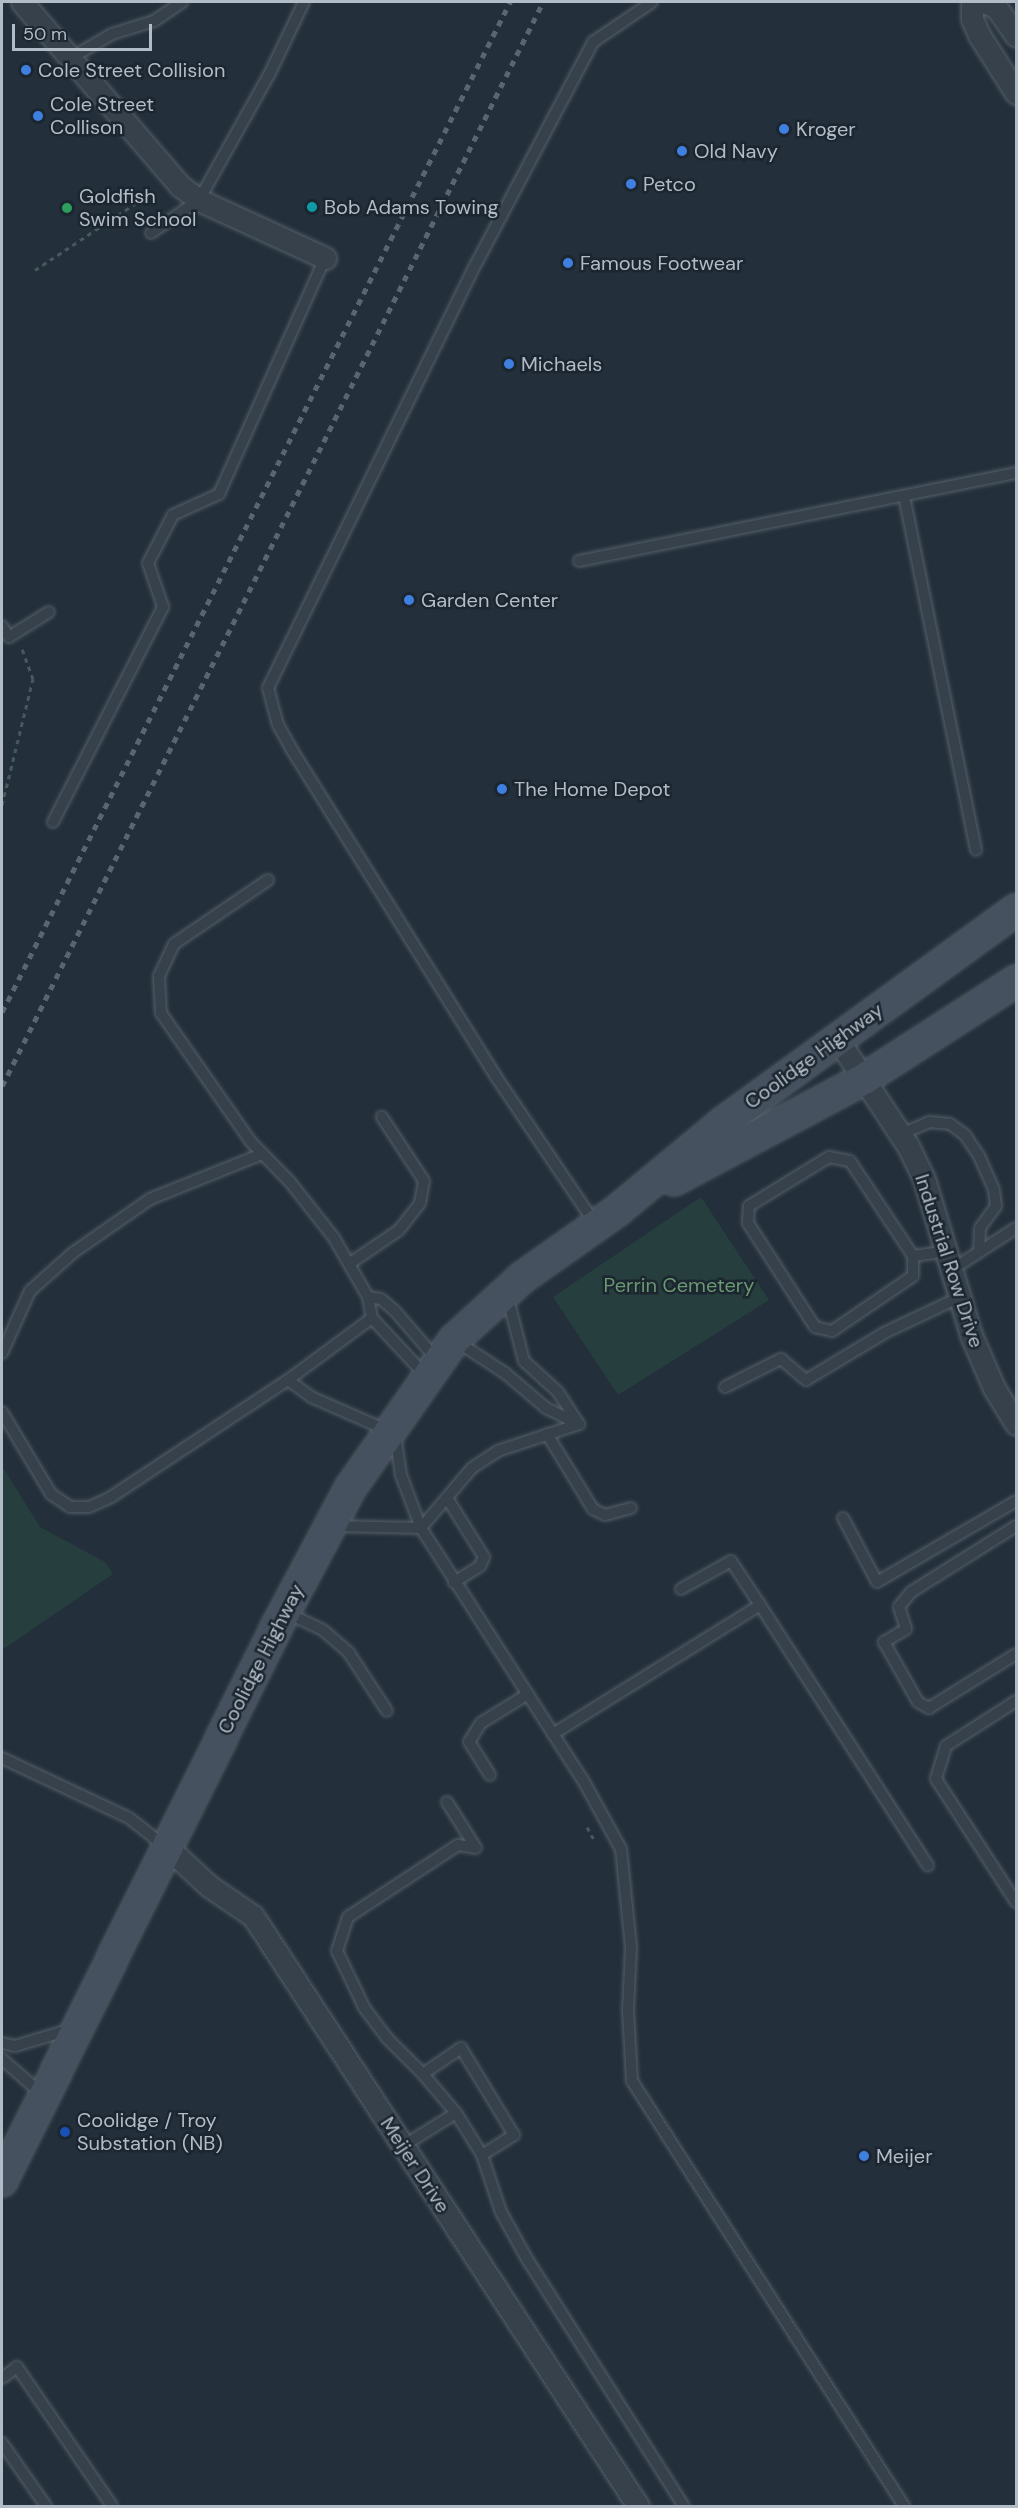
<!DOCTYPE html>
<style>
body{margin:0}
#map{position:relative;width:1018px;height:2508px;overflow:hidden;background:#23303b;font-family:"DM Sans",sans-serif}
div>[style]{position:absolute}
.green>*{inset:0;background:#263e3d}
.path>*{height:3px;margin-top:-1.5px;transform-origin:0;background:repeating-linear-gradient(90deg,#455a5b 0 4.5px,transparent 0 9px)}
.roads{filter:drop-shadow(0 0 2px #555f69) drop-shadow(0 0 2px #555f69)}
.lane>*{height:10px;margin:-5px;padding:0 5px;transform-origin:5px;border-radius:5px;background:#37414c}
.street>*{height:21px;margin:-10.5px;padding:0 10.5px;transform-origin:10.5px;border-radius:10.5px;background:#37414c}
.secondary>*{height:30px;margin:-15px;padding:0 15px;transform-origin:15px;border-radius:15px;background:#45515e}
.rail>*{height:4.5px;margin-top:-2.25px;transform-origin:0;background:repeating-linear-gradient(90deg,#596672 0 6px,transparent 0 12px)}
.dots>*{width:16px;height:16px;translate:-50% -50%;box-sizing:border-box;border:3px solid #1c2630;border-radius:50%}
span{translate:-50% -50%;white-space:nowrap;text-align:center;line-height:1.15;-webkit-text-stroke:5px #1c2630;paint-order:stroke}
.poi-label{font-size:20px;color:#b2bcc7}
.left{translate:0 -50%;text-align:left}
.street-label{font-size:20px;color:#b2bcc7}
.park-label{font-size:20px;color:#6a9870}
.frame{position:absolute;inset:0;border:3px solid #b2bcc7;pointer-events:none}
.scale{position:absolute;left:12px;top:24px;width:140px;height:27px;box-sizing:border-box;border:3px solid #b2bcc7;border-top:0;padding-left:8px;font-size:18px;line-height:21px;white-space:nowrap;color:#b2bcc7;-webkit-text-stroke:4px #1c2630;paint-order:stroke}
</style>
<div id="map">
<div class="green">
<i style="clip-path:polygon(701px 1197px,769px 1300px,618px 1395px,553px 1297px)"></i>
<i style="clip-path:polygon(2px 1466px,40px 1527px,105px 1562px,113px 1574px,2px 1650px)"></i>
</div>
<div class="path">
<i style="left:35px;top:270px;width:138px;rotate:-33.5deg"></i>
<i style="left:2px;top:805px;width:130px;rotate:-76.2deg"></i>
<i style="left:33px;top:679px;width:35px;rotate:-110deg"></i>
<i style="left:587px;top:1827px;width:13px;rotate:61deg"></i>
</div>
<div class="roads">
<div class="lane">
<i style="left:69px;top:59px;width:50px;rotate:-30.2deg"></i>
<i style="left:112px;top:34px;width:44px;rotate:-17.2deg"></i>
<i style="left:154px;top:21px;width:34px;rotate:-34deg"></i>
<i style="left:151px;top:233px;width:58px;rotate:-34.5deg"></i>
<i style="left:199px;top:200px;width:143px;rotate:-60.8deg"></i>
<i style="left:269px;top:75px;width:81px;rotate:-64.4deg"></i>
<i style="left:904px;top:496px;width:361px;rotate:78.5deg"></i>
<i style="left:579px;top:561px;width:446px;rotate:-11.4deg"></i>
<i style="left:2px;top:626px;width:13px;rotate:58deg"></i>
<i style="left:9px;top:637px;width:47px;rotate:-32deg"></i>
<i style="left:53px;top:822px;width:242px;rotate:-62.9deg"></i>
<i style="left:163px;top:607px;width:46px;rotate:-108.8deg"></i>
<i style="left:148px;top:563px;width:54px;rotate:-62.5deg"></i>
<i style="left:173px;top:515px;width:51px;rotate:-24.5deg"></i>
<i style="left:219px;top:494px;width:259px;rotate:-65.8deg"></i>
<i style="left:268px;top:880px;width:114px;rotate:145.8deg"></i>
<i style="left:174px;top:944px;width:35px;rotate:115deg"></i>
<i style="left:159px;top:976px;width:37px;rotate:87deg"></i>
<i style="left:161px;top:1013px;width:157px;rotate:55.1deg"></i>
<i style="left:251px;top:1142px;width:56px;rotate:45.7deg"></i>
<i style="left:290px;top:1182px;width:71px;rotate:51.8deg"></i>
<i style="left:334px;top:1238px;width:68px;rotate:60deg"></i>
<i style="left:901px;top:1134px;width:30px;rotate:-23deg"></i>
<i style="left:929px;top:1122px;width:21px;rotate:5deg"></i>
<i style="left:950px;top:1124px;width:19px;rotate:36deg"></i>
<i style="left:965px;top:1135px;width:25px;rotate:56deg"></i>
<i style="left:979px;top:1156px;width:37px;rotate:66deg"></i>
<i style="left:994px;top:1190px;width:16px;rotate:83deg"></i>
<i style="left:996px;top:1206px;width:27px;rotate:126deg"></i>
<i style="left:980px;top:1228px;width:24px;rotate:92deg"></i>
<i style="left:596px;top:1225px;width:181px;rotate:-124deg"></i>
<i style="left:495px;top:1075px;width:383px;rotate:-122deg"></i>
<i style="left:292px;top:750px;width:29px;rotate:-119deg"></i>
<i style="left:278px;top:725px;width:38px;rotate:-105deg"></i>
<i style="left:268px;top:688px;width:472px;rotate:-63.9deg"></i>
<i style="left:476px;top:264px;width:251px;rotate:-62.2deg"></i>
<i style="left:593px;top:42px;width:71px;rotate:-34.1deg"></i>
<i style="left:913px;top:1256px;width:20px;rotate:90deg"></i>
<i style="left:913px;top:1276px;width:98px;rotate:145.8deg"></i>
<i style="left:832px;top:1331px;width:17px;rotate:-167deg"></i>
<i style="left:815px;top:1327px;width:124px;rotate:-122.8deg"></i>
<i style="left:748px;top:1223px;width:17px;rotate:-87deg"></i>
<i style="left:749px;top:1206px;width:94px;rotate:-31.5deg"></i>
<i style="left:829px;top:1157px;width:21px;rotate:11deg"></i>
<i style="left:850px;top:1161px;width:114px;rotate:56.4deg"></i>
<i style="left:913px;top:1256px;width:34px;rotate:-8deg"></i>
<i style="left:349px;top:1264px;width:60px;rotate:-34.2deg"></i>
<i style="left:399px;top:1230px;width:34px;rotate:-52deg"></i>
<i style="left:420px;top:1203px;width:22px;rotate:-80deg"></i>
<i style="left:424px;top:1181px;width:77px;rotate:-123.3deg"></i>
<i style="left:953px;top:1269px;width:75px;rotate:-33.1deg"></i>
<i style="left:507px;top:1295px;width:68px;rotate:75.6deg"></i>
<i style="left:524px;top:1361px;width:46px;rotate:42.4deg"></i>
<i style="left:558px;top:1392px;width:38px;rotate:57deg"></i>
<i style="left:372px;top:1318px;width:104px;rotate:143.6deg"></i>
<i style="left:288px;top:1380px;width:29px;rotate:36deg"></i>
<i style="left:311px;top:1397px;width:85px;rotate:23.6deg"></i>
<i style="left:456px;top:1341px;width:59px;rotate:33.1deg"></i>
<i style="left:505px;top:1373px;width:54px;rotate:40.5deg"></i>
<i style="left:546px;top:1408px;width:37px;rotate:26deg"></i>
<i style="left:2px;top:1353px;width:68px;rotate:-65.7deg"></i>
<i style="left:30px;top:1291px;width:59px;rotate:-41.6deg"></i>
<i style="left:74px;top:1252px;width:93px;rotate:-34.9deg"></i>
<i style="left:150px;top:1199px;width:121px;rotate:-21.9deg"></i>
<i style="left:427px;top:1377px;width:81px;rotate:-133deg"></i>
<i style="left:372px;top:1318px;width:21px;rotate:-101deg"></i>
<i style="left:368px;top:1297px;width:13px;rotate:9deg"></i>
<i style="left:381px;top:1299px;width:18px;rotate:41deg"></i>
<i style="left:395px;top:1311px;width:66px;rotate:49.3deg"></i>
<i style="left:725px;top:1387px;width:63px;rotate:-26.6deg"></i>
<i style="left:781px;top:1359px;width:33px;rotate:40deg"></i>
<i style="left:806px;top:1380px;width:93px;rotate:-31deg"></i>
<i style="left:886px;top:1332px;width:82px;rotate:-25.3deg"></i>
<i style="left:2px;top:1412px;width:96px;rotate:59.1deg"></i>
<i style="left:51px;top:1494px;width:23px;rotate:34deg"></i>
<i style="left:70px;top:1507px;width:19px"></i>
<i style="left:89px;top:1507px;width:24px;rotate:-24deg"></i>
<i style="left:111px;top:1497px;width:212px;rotate:-33.5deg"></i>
<i style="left:579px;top:1424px;width:85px;rotate:161.6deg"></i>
<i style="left:498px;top:1451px;width:31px;rotate:147deg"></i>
<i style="left:472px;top:1468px;width:79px;rotate:130.4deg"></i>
<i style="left:421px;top:1528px;width:300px;rotate:57.3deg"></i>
<i style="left:583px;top:1780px;width:79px;rotate:61.2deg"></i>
<i style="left:621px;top:1849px;width:99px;rotate:84.2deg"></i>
<i style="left:631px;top:1947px;width:63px;rotate:92.7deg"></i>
<i style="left:628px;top:2010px;width:71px;rotate:86.8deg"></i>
<i style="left:632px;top:2081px;width:505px;rotate:57.38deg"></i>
<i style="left:547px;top:1434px;width:88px;rotate:58.5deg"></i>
<i style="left:593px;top:1509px;width:13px;rotate:27deg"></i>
<i style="left:605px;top:1515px;width:27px;rotate:-15deg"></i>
<i style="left:447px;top:1498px;width:70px;rotate:57.9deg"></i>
<i style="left:484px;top:1557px;width:10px;rotate:114deg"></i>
<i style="left:480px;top:1566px;width:31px;rotate:148deg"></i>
<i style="left:843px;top:1518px;width:72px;rotate:62deg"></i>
<i style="left:877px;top:1582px;width:161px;rotate:-30.2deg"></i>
<i style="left:334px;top:1526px;width:87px;rotate:1.3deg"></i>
<i style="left:421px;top:1528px;width:57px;rotate:-110.7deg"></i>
<i style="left:401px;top:1475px;width:41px;rotate:-98.3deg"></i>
<i style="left:1016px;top:1526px;width:124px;rotate:147.8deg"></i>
<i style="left:911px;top:1592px;width:19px;rotate:129deg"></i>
<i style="left:899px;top:1607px;width:23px;rotate:72deg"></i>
<i style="left:906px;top:1629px;width:26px;rotate:149deg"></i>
<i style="left:884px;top:1642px;width:69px;rotate:60.5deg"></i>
<i style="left:918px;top:1702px;width:13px;rotate:29deg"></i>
<i style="left:929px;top:1708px;width:102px;rotate:-31.8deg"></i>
<i style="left:681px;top:1589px;width:57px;rotate:-29.2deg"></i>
<i style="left:731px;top:1561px;width:53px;rotate:56.6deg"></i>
<i style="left:285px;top:1612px;width:42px;rotate:25.3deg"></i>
<i style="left:323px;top:1630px;width:35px;rotate:41deg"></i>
<i style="left:349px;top:1653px;width:69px;rotate:56.8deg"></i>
<i style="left:1016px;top:1701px;width:83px;rotate:147.3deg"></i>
<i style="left:946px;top:1746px;width:34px;rotate:107deg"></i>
<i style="left:936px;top:1779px;width:147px;rotate:57deg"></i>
<i style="left:553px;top:1734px;width:244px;rotate:-31.9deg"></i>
<i style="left:760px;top:1605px;width:310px;rotate:57.2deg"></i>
<i style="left:2px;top:1758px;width:140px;rotate:25.3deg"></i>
<i style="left:129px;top:1818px;width:47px;rotate:38.1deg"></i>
<i style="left:490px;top:1775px;width:39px;rotate:-122deg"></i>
<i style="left:469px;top:1742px;width:22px;rotate:-58deg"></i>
<i style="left:481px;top:1723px;width:55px;rotate:-31.7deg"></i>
<i style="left:447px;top:1802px;width:54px;rotate:57.8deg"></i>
<i style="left:2px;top:2043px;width:13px;rotate:13deg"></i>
<i style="left:15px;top:2046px;width:59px;rotate:-16.6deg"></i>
<i style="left:2px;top:2059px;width:53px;rotate:41.2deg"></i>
<i style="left:423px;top:2074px;width:51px;rotate:-135deg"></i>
<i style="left:387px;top:2038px;width:39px;rotate:-127deg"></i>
<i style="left:364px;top:2007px;width:62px;rotate:-115.7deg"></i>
<i style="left:337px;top:1951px;width:36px;rotate:-72deg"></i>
<i style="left:348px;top:1917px;width:131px;rotate:-33.2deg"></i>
<i style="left:458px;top:1845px;width:18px;rotate:9deg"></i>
<i style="left:403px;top:2146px;width:62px;rotate:-31.9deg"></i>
<i style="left:482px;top:2155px;width:38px;rotate:-32deg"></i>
<i style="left:514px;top:2135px;width:102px;rotate:-121.3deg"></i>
<i style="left:461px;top:2048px;width:46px;rotate:145.6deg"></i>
<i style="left:423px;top:2074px;width:51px;rotate:49.8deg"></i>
<i style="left:456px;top:2113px;width:49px;rotate:58.2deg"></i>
<i style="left:482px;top:2155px;width:60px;rotate:71.6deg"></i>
<i style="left:501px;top:2212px;width:54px;rotate:61deg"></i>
<i style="left:527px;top:2259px;width:293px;rotate:57.6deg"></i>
<i style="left:2px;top:2378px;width:19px;rotate:-36deg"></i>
<i style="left:17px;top:2367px;width:168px;rotate:55.6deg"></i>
<i style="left:2px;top:2443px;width:77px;rotate:55.1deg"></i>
</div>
<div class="street">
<i style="left:22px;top:2px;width:243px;rotate:49.3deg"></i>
<i style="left:180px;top:186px;width:24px;rotate:36deg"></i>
<i style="left:199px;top:200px;width:139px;rotate:24.7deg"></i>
<i style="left:972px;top:2px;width:17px;rotate:90deg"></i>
<i style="left:972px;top:19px;width:17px;rotate:66deg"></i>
<i style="left:979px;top:35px;width:69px;rotate:57.5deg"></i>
<i style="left:984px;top:2px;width:13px;rotate:23deg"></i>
<i style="left:996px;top:7px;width:35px;rotate:55deg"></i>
<i style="left:838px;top:1040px;width:127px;rotate:56.6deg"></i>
<i style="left:908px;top:1146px;width:37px;rotate:64deg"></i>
<i style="left:924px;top:1179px;width:163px;rotate:73.2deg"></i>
<i style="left:971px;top:1335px;width:58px;rotate:66.5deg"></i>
<i style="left:994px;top:1388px;width:42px;rotate:58.6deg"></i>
<i style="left:167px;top:1847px;width:57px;rotate:42.9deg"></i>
<i style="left:209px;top:1886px;width:53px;rotate:34.3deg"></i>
<i style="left:253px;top:1916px;width:705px;rotate:56.87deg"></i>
</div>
<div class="secondary">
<i style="left:674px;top:1180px;width:215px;rotate:-28deg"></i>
<i style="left:864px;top:1079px;width:181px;rotate:-32.8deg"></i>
<i style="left:2px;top:2181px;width:619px;rotate:-63.64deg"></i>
<i style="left:277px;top:1626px;width:157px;rotate:-62deg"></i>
<i style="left:351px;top:1487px;width:179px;rotate:-55deg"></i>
<i style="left:454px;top:1340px;width:93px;rotate:-42.4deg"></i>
<i style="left:523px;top:1277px;width:116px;rotate:-35.2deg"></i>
<i style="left:618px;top:1210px;width:138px;rotate:-39.7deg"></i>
<i style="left:724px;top:1122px;width:361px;rotate:-36deg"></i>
</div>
</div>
<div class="rail">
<i style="left:2px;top:1012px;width:1131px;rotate:-63.3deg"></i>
<i style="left:2px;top:1086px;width:1212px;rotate:-63.48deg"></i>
</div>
<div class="dots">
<i style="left:26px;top:70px;background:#3f7fe0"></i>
<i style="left:38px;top:116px;background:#3f7fe0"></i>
<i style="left:784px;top:129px;background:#3f7fe0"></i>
<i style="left:682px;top:151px;background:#3f7fe0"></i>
<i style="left:631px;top:184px;background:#3f7fe0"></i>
<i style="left:312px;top:207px;background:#0f9aa8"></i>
<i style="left:67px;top:208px;background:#2e9e5b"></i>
<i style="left:568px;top:263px;background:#3f7fe0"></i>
<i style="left:509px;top:364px;background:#3f7fe0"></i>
<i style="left:409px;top:600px;background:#3f7fe0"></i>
<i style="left:502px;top:789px;background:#3f7fe0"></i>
<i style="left:65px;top:2132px;background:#1a4fb4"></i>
<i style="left:864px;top:2156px;background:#3f7fe0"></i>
</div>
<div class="poi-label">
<span class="left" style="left:38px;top:70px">Cole Street Collision</span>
<span class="left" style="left:50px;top:116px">Cole Street<br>Collison</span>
<span class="left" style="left:796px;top:129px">Kroger</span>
<span class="left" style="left:694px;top:151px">Old Navy</span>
<span class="left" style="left:643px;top:184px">Petco</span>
<span class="left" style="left:79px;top:208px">Goldfish<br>Swim School</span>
<span class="left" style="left:324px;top:207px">Bob Adams Towing</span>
<span class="left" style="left:580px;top:263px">Famous Footwear</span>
<span class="left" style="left:521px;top:364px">Michaels</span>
<span class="left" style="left:421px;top:600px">Garden Center</span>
<span class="left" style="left:514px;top:789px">The Home Depot</span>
<span class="left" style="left:77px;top:2132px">Coolidge / Troy<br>Substation (NB)</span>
<span class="left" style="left:876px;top:2156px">Meijer</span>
</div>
<div class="street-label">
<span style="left:814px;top:1056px;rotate:-36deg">Coolidge Highway</span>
<span style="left:949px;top:1261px;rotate:72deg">Industrial Row Drive</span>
<span style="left:261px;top:1659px;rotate:-63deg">Coolidge Highway</span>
<span style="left:415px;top:2165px;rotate:57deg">Meijer Drive</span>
</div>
<div class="park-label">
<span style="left:679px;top:1285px">Perrin Cemetery</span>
</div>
<div class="frame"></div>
<div class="scale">50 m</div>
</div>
